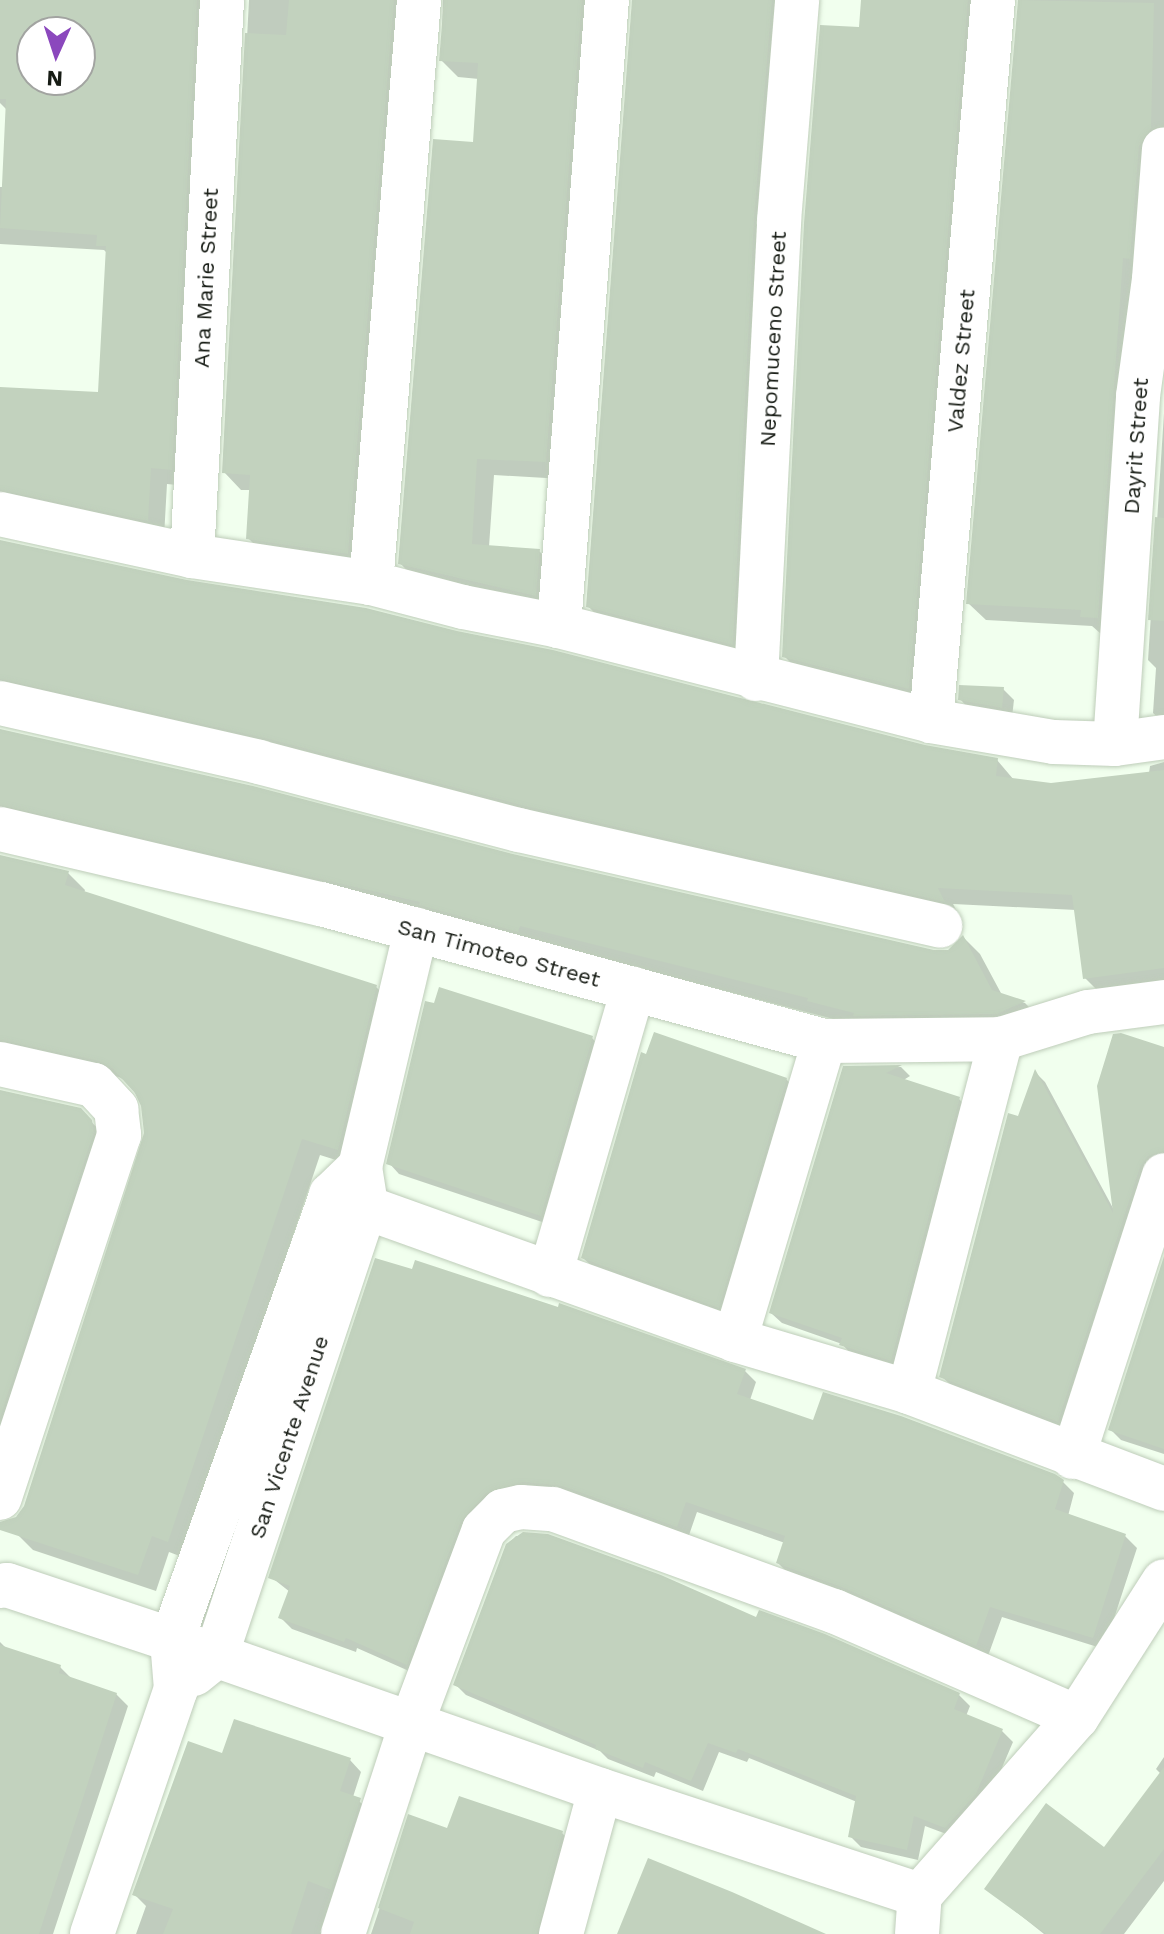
<!DOCTYPE html>
<style>
body{margin:0}
#map{position:relative;width:1164px;height:1934px;overflow:hidden;background:#f1ffee;font-family:"Work Sans",sans-serif}
div>[style]{position:absolute}
.shadow>*{inset:0;background:#0003}
.building>*{inset:0;background:#c2d2be}
.roads{filter:drop-shadow(0 0 2px #becdb9) drop-shadow(0 0 2px #becdb9)}
.street>*{height:44px;margin:-22px;padding:0 22px;transform-origin:22px;border-radius:22px;background:#fff}
span{translate:-50% -50%;white-space:nowrap;text-align:center;line-height:1.15;-webkit-text-stroke:7px #fff;paint-order:stroke}
.street-label{font-size:22px;color:#171c15}
.north{position:absolute;left:16px;top:16px;width:80px;height:80px;box-sizing:border-box;background:#fff;border:2px solid #a2a4a1;border-radius:50%;rotate:183deg;font-size:22px;font-weight:700;line-height:32px;text-align:center;color:#171c15}
.north::after{content:'';display:block;margin:auto;width:28px;height:36px;background:#8b48bd;clip-path:polygon(50% 0,100% 100%,50% 72%,0 100%)}
</style>
<div id="map">
<div class="shadow">
<i style="clip-path:polygon(evenodd,0 0,222px 0,188px 486px,167px 484px,164px 537px,0 513px,0 389px,100px 395px,108px 254px,104px 250px,0 244px,0 187px,4px 187px,8px 111px,0 103px,0 0,32px 32px,80px 32px,80px 80px,32px 80px,32px 32px)"></i>
<i style="clip-path:polygon(249px 0,419px 0,365px 570px,265px 555px,248px 538px,251px 490px,241px 490px,224px 472px)"></i>
<i style="clip-path:polygon(443px 0,607px 0,563px 479px,494px 475px,489px 547px,539px 551px,556px 568px,553px 612px,417px 581px,400px 563px,475px 144px,479px 79px,458px 77px,441px 60px)"></i>
<i style="clip-path:polygon(634px 0,795px 0,749px 660px,605px 624px,588px 606px)"></i>
<i style="clip-path:polygon(863px 0,993px 0,925px 705px,802px 674px,784px 656px)"></i>
<i style="clip-path:polygon(1020px 0,1164px 0,1164px 149px,1115px 634px,1100px 633px,1092px 626px,986px 620px,968px 603px)"></i>
<i style="clip-path:polygon(1164px 413px,1164px 723px,1153px 713px,1156px 668px,1148px 660px)"></i>
<i style="clip-path:polygon(0 542px,925px 747px,997px 760px,1014px 780px,1051px 785px,1149px 773px,1150px 766px,1164px 762px,1164px 997px,1102px 995px,1085px 978px,1076px 910px,953px 904px,960px 917px,0 702px)"></i>
<i style="clip-path:polygon(1003px 689px,1014px 700px,1012px 717px,970px 710px,960px 699px)"></i>
<i style="clip-path:polygon(0 731px,513px 856px,934px 952px,949px 952px,963px 937px,980px 954px,1002px 995px,1025px 1003px,1041px 1019px,868px 1028px,537px 942px,0 828px)"></i>
<i style="clip-path:polygon(0 857px,68px 873px,85px 890px,84px 893px,376px 987px,394px 1004px,355px 1166px,320px 1155px,185px 1558px,169px 1552px,156px 1591px,33px 1550px,16px 1533px,145px 1143px,143px 1106px,129px 1083px,119px 1077px,14px 1057px,0 1050px)"></i>
<i style="clip-path:polygon(592px 1038px,602px 1049px,551px 1225px,399px 1174px,389px 1163px)"></i>
<i style="clip-path:polygon(1164px 1049px,1164px 1163px,1068px 1431px,952px 1386px,941px 1376px,1036px 1073px,1045px 1082px,1114px 1210px)"></i>
<i style="clip-path:polygon(901px 1067px,910px 1076px,902px 1081px,959px 1099px,969px 1110px,901px 1370px,852px 1355px,842px 1344px,782px 1323px,771px 1313px,844px 1068px)"></i>
<i style="clip-path:polygon(786px 1079px,796px 1090px,729px 1316px,594px 1268px,583px 1258px)"></i>
<i style="clip-path:polygon(0 1092px,80px 1110px,102px 1133px,0 1462px)"></i>
<i style="clip-path:polygon(1164px 1263px,1164px 1454px,1121px 1440px,1110px 1429px)"></i>
<i style="clip-path:polygon(745px 1371px,756px 1382px,750px 1400px,815px 1422px,1063px 1482px,1074px 1493px,1068px 1516px,1125px 1536px,1137px 1548px,1104px 1649px,1002px 1617px,988px 1656px,789px 1574px,778px 1563px,785px 1543px,697px 1512px,688px 1538px,498px 1504px,418px 1675px,357px 1648px,356px 1652px,292px 1629px,280px 1617px,290px 1592px,271px 1577px)"></i>
<i style="clip-path:polygon(516px 1536px,548px 1536px,757px 1620px,959px 1695px,970px 1706px,966px 1716px,1002px 1731px,1013px 1742px,986px 1805px,957px 1838px,925px 1826px,918px 1860px,861px 1847px,850px 1836px,857px 1802px,749px 1758px,747px 1762px,719px 1752px,703px 1791px,656px 1772px,654px 1777px,608px 1759px,600px 1751px,466px 1695px,455px 1684px,507px 1545px)"></i>
<i style="clip-path:polygon(0 1642px,8px 1650px,60px 1667px,71px 1678px,116px 1694px,128px 1706px,53px 1934px,0 1934px)"></i>
<i style="clip-path:polygon(223px 1756px,350px 1760px,361px 1772px,353px 1797px,372px 1811px,332px 1934px,136px 1934px,146px 1906px,134px 1894px)"></i>
<i style="clip-path:polygon(1164px 1757px,1164px 1881px,1124px 1934px,1044px 1934px,986px 1888px,1105px 1850px,1161px 1774px,1156px 1769px)"></i>
<i style="clip-path:polygon(410px 1817px,448px 1830px,562px 1833px,574px 1845px,549px 1934px,371px 1934px)"></i>
</div>
<div class="building">
<i style="clip-path:polygon(evenodd,0 0,197px 0,172px 470px,151px 468px,148px 521px,0 490px,0 387px,98px 392px,106px 246px,96px 246px,97px 235px,0 228px,6px 99px,0 99px,0 0,32px 32px,80px 32px,80px 80px,32px 80px,32px 32px)"></i>
<i style="clip-path:polygon(289px 0,394px 0,348px 554px,246px 539px,250px 475px,222px 473px,245px 33px,286px 35px)"></i>
<i style="clip-path:polygon(444px 0,582px 0,546px 462px,477px 459px,472px 544px,540px 549px,536px 596px,398px 564px,433px 139px,473px 142px,478px 63px,439px 61px)"></i>
<i style="clip-path:polygon(632px 0,772px 0,754px 219px,733px 645px,586px 607px)"></i>
<i style="clip-path:polygon(861px 0,968px 0,909px 689px,782px 657px,804px 223px,820px 25px,859px 27px)"></i>
<i style="clip-path:polygon(1018px 0,1154px 3px,1151px 128px,1139px 146px,1130px 259px,1123px 258px,1098px 618px,1080px 617px,1081px 610px,966px 604px)"></i>
<i style="clip-path:polygon(1155px 517px,1164px 518px,1164px 621px,1148px 620px)"></i>
<i style="clip-path:polygon(0 540px,187px 580px,366px 608px,457px 631px,553px 650px,925px 745px,998px 758px,996px 776px,1051px 783px,1164px 770px,1164px 968px,1083px 979px,1072px 895px,938px 888px,945px 902px,525px 806px,265px 738px,0 679px)"></i>
<i style="clip-path:polygon(959px 685px,1004px 687px,1002px 708px,958px 700px)"></i>
<i style="clip-path:polygon(0 729px,253px 786px,513px 854px,934px 950px,948px 950px,963px 935px,992px 990px,1026px 1001px,997px 1014px,853px 1016px,854px 1013px,807px 1001px,808px 998px,520px 926px,518px 932px,419px 905px,420px 902px,0 805px)"></i>
<i style="clip-path:polygon(0 855px,69px 871px,65px 885px,377px 985px,338px 1150px,302px 1139px,168px 1542px,152px 1536px,138px 1575px,0 1530px,0 1522px,16px 1517px,24px 1506px,144px 1133px,141px 1106px,135px 1093px,112px 1068px,99px 1061px,0 1040px)"></i>
<i style="clip-path:polygon(439px 987px,593px 1036px,541px 1216px,386px 1164px,425px 1001px,434px 1003px)"></i>
<i style="clip-path:polygon(654px 1032px,787px 1078px,719px 1308px,581px 1258px,641px 1052px,646px 1054px)"></i>
<i style="clip-path:polygon(1121px 1033px,1164px 1047px,1164px 1151px,1148px 1156px,1140px 1167px,1058px 1422px,939px 1377px,1008px 1113px,1018px 1116px,1035px 1069px,1113px 1213px,1097px 1086px,1113px 1034px)"></i>
<i style="clip-path:polygon(902px 1065px,886px 1073px,960px 1097px,891px 1361px,839px 1345px,842px 1338px,769px 1313px,843px 1066px)"></i>
<i style="clip-path:polygon(0 1090px,81px 1108px,92px 1120px,94px 1132px,0 1418px)"></i>
<i style="clip-path:polygon(1164px 1256px,1164px 1449px,1108px 1430px)"></i>
<i style="clip-path:polygon(375px 1258px,412px 1269px,415px 1260px,558px 1307px,559px 1303px,746px 1369px,737px 1394px,813px 1420px,823px 1392px,901px 1416px,1055px 1474px,1064px 1480px,1055px 1509px,1126px 1534px,1093px 1638px,990px 1607px,976px 1646px,844px 1588px,776px 1563px,785px 1536px,686px 1502px,677px 1527px,562px 1486px,523px 1482px,486px 1493px,461px 1521px,407px 1665px,346px 1638px,344px 1642px,278px 1618px,290px 1586px,268px 1578px)"></i>
<i style="clip-path:polygon(523px 1532px,548px 1534px,661px 1575px,756px 1617px,759px 1610px,825px 1634px,960px 1693px,954px 1709px,1003px 1729px,976px 1794px,945px 1828px,914px 1816px,907px 1850px,848px 1837px,856px 1796px,738px 1749px,736px 1753px,708px 1743px,691px 1781px,645px 1762px,643px 1768px,595px 1749px,596px 1745px,453px 1685px,506px 1544px)"></i>
<i style="clip-path:polygon(0 1645px,61px 1665px,59px 1673px,117px 1693px,39px 1934px,0 1934px)"></i>
<i style="clip-path:polygon(234px 1719px,351px 1758px,340px 1791px,361px 1798px,331px 1890px,308px 1881px,291px 1934px,163px 1934px,173px 1909px,132px 1895px,188px 1741px,222px 1753px)"></i>
<i style="clip-path:polygon(1164px 1767px,1164px 1849px,1100px 1934px,1046px 1934px,984px 1889px,1046px 1803px,1104px 1847px)"></i>
<i style="clip-path:polygon(459px 1796px,563px 1831px,537px 1934px,410px 1934px,414px 1922px,378px 1908px,408px 1814px,447px 1828px)"></i>
<i style="clip-path:polygon(648px 1858px,732px 1892px,826px 1934px,617px 1934px)"></i>
</div>
<div class="roads">
<div class="street">
<i style="left:0;top:514px;width:197px;rotate:12.3deg"></i>
<i style="left:192px;top:556px;width:181px;rotate:8.6deg"></i>
<i style="left:371px;top:583px;width:95px;rotate:14.6deg"></i>
<i style="left:463px;top:607px;width:98px;rotate:11.2deg"></i>
<i style="left:559px;top:626px;width:384px;rotate:14.3deg"></i>
<i style="left:931px;top:721px;width:125px;rotate:9.7deg"></i>
<i style="left:1054px;top:742px;width:61px;rotate:1.9deg"></i>
<i style="left:1115px;top:744px;width:49px;rotate:-8.1deg"></i>
<i style="left:192px;top:556px;width:557px;rotate:-86.91deg"></i>
<i style="left:371px;top:583px;width:585px;rotate:-85.29deg"></i>
<i style="left:559px;top:626px;width:628px;rotate:-85.62deg"></i>
<i style="left:756px;top:679px;width:459px;rotate:-87.1deg"></i>
<i style="left:779px;top:221px;width:222px;rotate:-85.3deg"></i>
<i style="left:0;top:703px;width:266px;rotate:12.8deg"></i>
<i style="left:259px;top:762px;width:269px;rotate:14.7deg"></i>
<i style="left:519px;top:830px;width:432px;rotate:12.8deg"></i>
<i style="left:931px;top:721px;width:724px;rotate:-85.09deg"></i>
<i style="left:1115px;top:744px;width:349px;rotate:-86.2deg"></i>
<i style="left:1138px;top:396px;width:118px;rotate:-82.2deg"></i>
<i style="left:1154px;top:279px;width:130px;rotate:-85.6deg"></i>
<i style="left:0;top:829px;width:330px;rotate:13.2deg"></i>
<i style="left:321px;top:904px;width:521px;rotate:15.24deg"></i>
<i style="left:824px;top:1041px;width:177px;rotate:-0.6deg"></i>
<i style="left:0;top:1064px;width:96px;rotate:12.6deg"></i>
<i style="left:94px;top:1085px;width:33px;rotate:47deg"></i>
<i style="left:116px;top:1109px;width:26px;rotate:83deg"></i>
<i style="left:119px;top:1135px;width:382px;rotate:108.2deg"></i>
<i style="left:331px;top:1195px;width:429px;rotate:19.7deg"></i>
<i style="left:735px;top:1340px;width:182px;rotate:16.6deg"></i>
<i style="left:909px;top:1392px;width:273px;rotate:20.8deg"></i>
<i style="left:550px;top:1275px;width:298px;rotate:-73.8deg"></i>
<i style="left:735px;top:1340px;width:312px;rotate:-73.4deg"></i>
<i style="left:909px;top:1392px;width:365px;rotate:-75.4deg"></i>
<i style="left:1001px;top:1039px;width:91px;rotate:-17.2deg"></i>
<i style="left:1088px;top:1012px;width:77px;rotate:-7.5deg"></i>
<i style="left:1073px;top:1457px;width:296px;rotate:-72.1deg"></i>
<i style="left:0;top:1586px;width:7px;rotate:-8deg"></i>
<i style="left:7px;top:1585px;width:174px;rotate:18.4deg"></i>
<i style="left:172px;top:1640px;width:454px;rotate:19.3deg"></i>
<i style="left:600px;top:1790px;width:337px;rotate:18.2deg"></i>
<i style="left:194px;top:1674px;width:28px;rotate:-39deg"></i>
<i style="left:216px;top:1656px;width:475px;rotate:-71.6deg"></i>
<i style="left:366px;top:1205px;width:38px;rotate:-99deg"></i>
<i style="left:360px;top:1167px;width:244px;rotate:-76.7deg"></i>
<i style="left:92px;top:1934px;width:259px;rotate:-71.1deg"></i>
<i style="left:176px;top:1689px;width:49px;rotate:-94.7deg"></i>
<i style="left:172px;top:1640px;width:473px;rotate:-70.3deg"></i>
<i style="left:331px;top:1195px;width:40px;rotate:-44deg"></i>
<i style="left:343px;top:1934px;width:220px;rotate:-72deg"></i>
<i style="left:411px;top:1725px;width:208px;rotate:-69.5deg"></i>
<i style="left:484px;top:1530px;width:27px;rotate:-45deg"></i>
<i style="left:503px;top:1511px;width:18px;rotate:-13deg"></i>
<i style="left:521px;top:1507px;width:32px;rotate:4deg"></i>
<i style="left:553px;top:1509px;width:299px;rotate:20deg"></i>
<i style="left:834px;top:1611px;width:265px;rotate:23.6deg"></i>
<i style="left:561px;top:1934px;width:149px;rotate:-74.8deg"></i>
<i style="left:917px;top:1934px;width:39px;rotate:-86deg"></i>
<i style="left:920px;top:1895px;width:237px;rotate:-48.6deg"></i>
<i style="left:1077px;top:1717px;width:161px;rotate:-57.4deg"></i>
</div>
</div>
<div class="street-label">
<span style="left:206px;top:278px;rotate:-87deg">Ana Marie Street</span>
<span style="left:773px;top:339px;rotate:-87deg">Nepomuceno Street</span>
<span style="left:961px;top:361px;rotate:-85deg">Valdez Street</span>
<span style="left:1136px;top:446px;rotate:-86deg">Dayrit Street</span>
<span style="left:499px;top:953px;rotate:15deg">San Timoteo Street</span>
<span style="left:289px;top:1437px;rotate:-72deg">San Vicente Avenue</span>
</div>
<div class="north">N</div>
</div>
